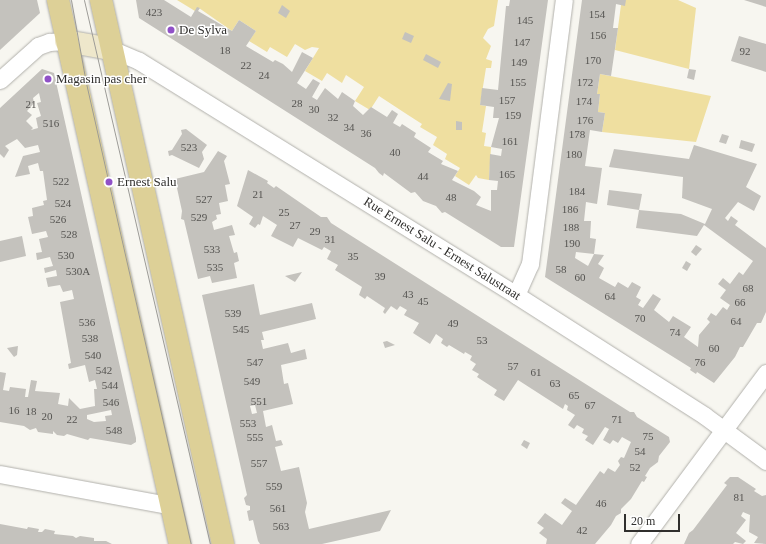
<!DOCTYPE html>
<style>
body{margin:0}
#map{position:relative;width:766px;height:544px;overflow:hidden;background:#f7f6f0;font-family:Georgia,serif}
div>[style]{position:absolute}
.green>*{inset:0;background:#efdfa0}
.building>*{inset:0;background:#c4c2bd}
.roads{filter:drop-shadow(0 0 1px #b1b0ab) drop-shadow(0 0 1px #b1b0ab)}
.street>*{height:17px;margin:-8.5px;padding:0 8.5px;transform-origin:8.5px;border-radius:8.5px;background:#fff}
.secondary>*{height:22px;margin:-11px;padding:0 11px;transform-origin:11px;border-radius:11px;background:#eee7cb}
.primary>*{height:22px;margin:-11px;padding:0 11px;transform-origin:11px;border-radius:11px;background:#ddd097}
.tram>*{height:1px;margin:-0.5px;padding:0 0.5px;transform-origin:0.5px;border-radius:0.5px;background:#9b9a96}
.dots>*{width:11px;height:11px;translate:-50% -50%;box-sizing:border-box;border:2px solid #fff;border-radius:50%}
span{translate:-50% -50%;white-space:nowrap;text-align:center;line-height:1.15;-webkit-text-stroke:3px #fff;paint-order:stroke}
.number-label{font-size:11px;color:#555451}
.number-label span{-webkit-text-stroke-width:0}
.poi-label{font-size:13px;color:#302f2d}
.left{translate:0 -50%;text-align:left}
.street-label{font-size:13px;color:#302f2d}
.scale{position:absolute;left:624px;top:514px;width:56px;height:18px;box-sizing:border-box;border:2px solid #302f2d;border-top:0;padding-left:5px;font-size:12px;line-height:14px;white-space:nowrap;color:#302f2d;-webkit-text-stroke:3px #fff;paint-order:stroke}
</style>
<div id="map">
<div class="green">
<i style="clip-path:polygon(177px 0,498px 0,494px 26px,488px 29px,483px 38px,491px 46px,486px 59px,492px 61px,491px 68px,486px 68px,480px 105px,486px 106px,482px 132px,486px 133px,484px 146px,491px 147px,489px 180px,478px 178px,476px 175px,469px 185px,455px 176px,460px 168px,445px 159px,447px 154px,433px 145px,437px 137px,420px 127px,422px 124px,408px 115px,379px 96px,370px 110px,355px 101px,364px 87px,346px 75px,342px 83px,327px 73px,322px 81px,305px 71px,319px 48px,312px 47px,305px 50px,295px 44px,287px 57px,270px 47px,267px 52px,249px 41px,256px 31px,239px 20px,232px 31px,199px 8px,195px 11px)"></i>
<i style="clip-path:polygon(626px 0,678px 0,696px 8px,689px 69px,615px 50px,621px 5px)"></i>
<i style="clip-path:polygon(600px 74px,711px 96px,696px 142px,602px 132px,605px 113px,598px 112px,600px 94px,597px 94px)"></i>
</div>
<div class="building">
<i style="clip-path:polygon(0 0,37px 0,40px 13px,0 50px)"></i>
<i style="clip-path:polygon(136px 0,164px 0,191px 17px,197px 7px,200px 8px,198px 11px,232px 31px,239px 20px,256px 31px,246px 46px,273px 62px,275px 60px,283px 64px,292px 72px,302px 52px,313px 58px,297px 83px,306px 89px,313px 79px,320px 83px,312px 97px,317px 100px,325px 88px,338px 99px,342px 92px,355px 101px,353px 106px,363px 115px,371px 107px,387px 117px,392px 110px,398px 114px,393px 123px,400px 127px,402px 124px,416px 133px,414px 137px,431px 148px,428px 152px,443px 161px,441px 164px,458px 171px,452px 180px,474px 191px,481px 197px,476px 205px,491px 211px,491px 190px,497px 190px,498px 181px,489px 180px,490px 154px,501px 156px,502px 149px,491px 147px,499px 118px,493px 118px,494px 107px,480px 105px,482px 88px,498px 90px,506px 6px,509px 6px,510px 0,548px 0,514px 247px,501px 247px,445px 212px,442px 213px,436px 206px,423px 201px,415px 192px,411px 193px,384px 173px,383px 176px,379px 173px,375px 168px,139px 18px)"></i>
<i style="clip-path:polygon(582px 0,626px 0,625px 6px,616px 4px,613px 28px,618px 28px,611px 76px,600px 74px,597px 94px,600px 94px,598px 112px,605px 113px,602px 132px,590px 130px,585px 166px,602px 168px,597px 204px,586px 202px,584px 221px,591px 221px,590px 238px,596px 239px,594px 254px,576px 252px,575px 258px,588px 266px,594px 254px,604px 255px,598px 264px,604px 268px,599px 278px,615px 287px,618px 282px,628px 288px,632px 282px,641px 287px,636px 297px,641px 300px,638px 305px,643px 308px,653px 294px,661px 299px,654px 310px,669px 322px,673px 316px,691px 327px,684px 337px,698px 347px,699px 335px,710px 322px,707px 319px,711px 313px,716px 316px,723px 307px,727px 310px,730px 305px,720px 298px,726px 290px,718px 284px,723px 278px,730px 284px,739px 272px,743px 275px,753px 261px,704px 225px,697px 236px,636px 228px,639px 210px,681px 214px,705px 224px,712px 209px,682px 198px,683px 177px,609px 167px,614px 149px,689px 159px,694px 145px,757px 164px,746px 187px,761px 196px,754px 211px,738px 202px,725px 218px,728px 221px,731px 216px,738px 221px,735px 225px,766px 248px,766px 312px,761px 323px,757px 323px,743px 347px,740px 347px,735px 357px,714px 383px,697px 372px,696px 374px,690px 370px,691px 368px,545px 277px)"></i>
<i style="clip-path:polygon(744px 0,766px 0,766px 7px)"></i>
<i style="clip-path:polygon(282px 5px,290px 11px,286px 18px,278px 13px)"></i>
<i style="clip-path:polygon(405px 32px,414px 36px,411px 43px,402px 39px)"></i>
<i style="clip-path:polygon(739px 36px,766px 44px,766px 72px,731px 61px)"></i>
<i style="clip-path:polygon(426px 54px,441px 62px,438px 68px,423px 60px)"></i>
<i style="clip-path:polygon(evenodd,42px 69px,54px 73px,136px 438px,136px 442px,131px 445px,90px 438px,88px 440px,67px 434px,64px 436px,57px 435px,53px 431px,53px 434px,38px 432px,36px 428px,30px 430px,24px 426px,0 422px,0 372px,6px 373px,3px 390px,9px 391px,10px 387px,26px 389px,25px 397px,28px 397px,31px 380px,37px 381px,35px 391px,60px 393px,58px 404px,68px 406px,69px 398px,80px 409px,95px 406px,94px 389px,97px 389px,95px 380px,89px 382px,85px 365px,69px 369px,68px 364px,71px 363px,60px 302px,74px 299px,72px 290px,63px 292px,60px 285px,48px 287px,46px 278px,57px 276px,56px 270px,45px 273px,44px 268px,53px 266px,50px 257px,37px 260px,36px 253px,42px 252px,39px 239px,48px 237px,46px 231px,32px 234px,28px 217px,33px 216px,32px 208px,44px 205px,43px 201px,47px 200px,43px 171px,40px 171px,38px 163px,28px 166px,30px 174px,15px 177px,23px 156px,40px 152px,38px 145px,25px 148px,17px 139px,5px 146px,9px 150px,4px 158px,0 154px,0 108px,42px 69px,39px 93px,41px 102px,37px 103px,41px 116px,36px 118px,38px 128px,31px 130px,33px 128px,26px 121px,32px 115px,27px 111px,34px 103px,33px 98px,39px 93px,42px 69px,111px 410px,112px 415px,105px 416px,106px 421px,94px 422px,87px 419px,87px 415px,111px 410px)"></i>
<i style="clip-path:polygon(689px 69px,696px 70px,694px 80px,687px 78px)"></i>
<i style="clip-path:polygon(448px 83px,452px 84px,450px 101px,439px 99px)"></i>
<i style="clip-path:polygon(456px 121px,462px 122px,462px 130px,456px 130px)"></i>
<i style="clip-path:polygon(186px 129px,207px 145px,202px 152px,204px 159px,199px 168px,172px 155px,169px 156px,168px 151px,172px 150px,182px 134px,181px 130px)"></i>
<i style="clip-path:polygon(722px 134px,729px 136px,726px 144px,719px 142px)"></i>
<i style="clip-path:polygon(741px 140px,755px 144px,752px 152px,739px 148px)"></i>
<i style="clip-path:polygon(218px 151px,227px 156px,224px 161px,230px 184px,225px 185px,228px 201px,219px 203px,221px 214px,216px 215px,217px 219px,212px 222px,214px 230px,232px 225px,235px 235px,229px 236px,234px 253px,237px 252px,239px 261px,234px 263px,237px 278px,212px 283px,210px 276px,198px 279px,184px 220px,181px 219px,182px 211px,175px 179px,204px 172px)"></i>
<i style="clip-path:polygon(248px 170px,268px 181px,267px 183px,274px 188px,276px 186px,321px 217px,327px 217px,331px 223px,630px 412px,634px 412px,637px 417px,669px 437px,670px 442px,659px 456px,658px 462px,650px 468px,645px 476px,647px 477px,644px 482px,642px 481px,631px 499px,621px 509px,621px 513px,616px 516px,611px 525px,595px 544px,546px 544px,547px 539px,539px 533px,544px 528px,537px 523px,545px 513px,562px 525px,572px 511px,561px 503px,565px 498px,576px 505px,600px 471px,604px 474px,608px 468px,615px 472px,620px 465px,618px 461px,621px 457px,624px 458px,631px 442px,622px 437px,618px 443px,613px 440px,610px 444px,603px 440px,609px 429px,605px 427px,593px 445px,585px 440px,588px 436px,582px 433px,584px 429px,577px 425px,574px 429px,568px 425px,575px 415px,567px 410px,568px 406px,565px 404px,563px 409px,518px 380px,504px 401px,494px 395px,497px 390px,477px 377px,479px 374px,472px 370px,476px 364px,470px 360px,472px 356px,465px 352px,464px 354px,449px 345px,447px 347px,441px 343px,443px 339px,436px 334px,430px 344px,413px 333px,419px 323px,404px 315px,407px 310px,400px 306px,397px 310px,391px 306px,385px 314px,383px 312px,385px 308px,367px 296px,365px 299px,359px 295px,362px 287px,335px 270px,338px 265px,327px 259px,331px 251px,324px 247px,322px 250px,298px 238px,293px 247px,271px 236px,277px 225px,263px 216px,260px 225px,258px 224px,255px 228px,249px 224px,253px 217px,237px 206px)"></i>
<i style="clip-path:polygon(609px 190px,642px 194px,639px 210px,607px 205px)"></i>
<i style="clip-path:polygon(22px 236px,26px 256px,0 262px,0 241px)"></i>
<i style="clip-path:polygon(696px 245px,702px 249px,696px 256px,691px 252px)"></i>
<i style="clip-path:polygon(686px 261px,691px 264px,687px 271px,682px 268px)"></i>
<i style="clip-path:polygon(302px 272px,295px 282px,285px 276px)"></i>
<i style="clip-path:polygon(evenodd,254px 284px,260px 315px,312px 303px,316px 319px,262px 332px,264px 340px,261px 340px,263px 349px,288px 343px,291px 353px,305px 349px,307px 359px,281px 365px,284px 384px,288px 383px,293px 404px,263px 411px,266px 427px,272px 425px,276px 441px,281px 440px,283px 445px,275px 447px,281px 471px,299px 467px,307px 503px,305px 512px,309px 529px,391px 510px,380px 531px,322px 544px,260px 544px,258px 541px,253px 520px,249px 521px,247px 511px,250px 510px,250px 506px,246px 505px,244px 498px,247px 495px,202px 295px,254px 284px,255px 405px,257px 413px,252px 414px,250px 406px,255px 405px)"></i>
<i style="clip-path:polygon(387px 341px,395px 345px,385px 348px,383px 342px)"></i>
<i style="clip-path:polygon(18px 346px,17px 355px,14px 357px,7px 348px)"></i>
<i style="clip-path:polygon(524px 440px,530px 443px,527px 449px,521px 445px)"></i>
<i style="clip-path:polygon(730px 477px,738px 477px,756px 489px,754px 491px,762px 496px,766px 495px,766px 544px,754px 543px,758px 537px,749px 532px,750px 515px,743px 512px,741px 516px,746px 520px,736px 533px,746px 541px,743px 544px,735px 542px,733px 544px,684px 544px,689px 533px,693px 530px,727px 485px,724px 483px)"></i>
<i style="clip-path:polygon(0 524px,27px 529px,28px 527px,39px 529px,38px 532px,42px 532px,45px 529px,55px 531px,54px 534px,73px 536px,76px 538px,80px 536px,94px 538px,94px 541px,106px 541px,112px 544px,0 544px)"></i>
</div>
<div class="roads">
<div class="street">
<i style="left:111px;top:49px;width:30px;rotate:23deg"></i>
<i style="left:139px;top:61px;width:444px;rotate:31.8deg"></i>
<i style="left:516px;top:295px;width:224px;rotate:32.6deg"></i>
<i style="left:705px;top:416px;width:76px;rotate:36.4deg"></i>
<i style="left:0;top:80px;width:51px;rotate:-41.8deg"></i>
<i style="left:38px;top:46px;width:12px;rotate:-20deg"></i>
<i style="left:49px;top:42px;width:17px;rotate:-3deg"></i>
<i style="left:516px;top:295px;width:34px;rotate:-66deg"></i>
<i style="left:530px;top:264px;width:266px;rotate:-82.7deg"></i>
<i style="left:0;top:474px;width:175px;rotate:10.5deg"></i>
<i style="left:639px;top:544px;width:213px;rotate:-53.4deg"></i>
</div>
<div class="secondary">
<i style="left:66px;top:41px;width:46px;rotate:10.1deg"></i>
</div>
<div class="primary">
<i style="left:58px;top:0;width:558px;rotate:77.36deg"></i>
<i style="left:101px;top:0;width:558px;rotate:77.36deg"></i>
</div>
</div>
<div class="tram">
<i style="left:71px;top:0;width:84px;rotate:79.8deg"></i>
<i style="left:86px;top:83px;width:473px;rotate:77.2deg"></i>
<i style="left:84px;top:0;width:558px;rotate:76.96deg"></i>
</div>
<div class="dots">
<i style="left:171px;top:30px;background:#9051c7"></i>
<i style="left:48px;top:79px;background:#9051c7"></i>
<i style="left:109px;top:182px;background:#9051c7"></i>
</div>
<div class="number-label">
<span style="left:154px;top:12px">423</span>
<span style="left:597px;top:14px">154</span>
<span style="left:525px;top:20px">145</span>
<span style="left:598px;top:35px">156</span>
<span style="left:522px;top:42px">147</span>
<span style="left:225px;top:50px">18</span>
<span style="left:745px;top:51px">92</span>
<span style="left:593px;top:60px">170</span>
<span style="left:519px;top:62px">149</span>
<span style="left:246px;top:65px">22</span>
<span style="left:264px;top:75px">24</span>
<span style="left:518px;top:82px">155</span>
<span style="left:585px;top:82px">172</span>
<span style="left:507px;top:100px">157</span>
<span style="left:584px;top:101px">174</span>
<span style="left:297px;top:103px">28</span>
<span style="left:31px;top:104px">21</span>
<span style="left:314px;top:109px">30</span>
<span style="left:513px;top:115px">159</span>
<span style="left:333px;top:117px">32</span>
<span style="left:585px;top:120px">176</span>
<span style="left:51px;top:123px">516</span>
<span style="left:349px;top:127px">34</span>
<span style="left:366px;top:133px">36</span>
<span style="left:577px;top:134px">178</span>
<span style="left:510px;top:141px">161</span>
<span style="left:189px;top:147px">523</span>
<span style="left:395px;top:152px">40</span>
<span style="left:574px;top:154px">180</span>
<span style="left:507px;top:174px">165</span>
<span style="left:423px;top:176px">44</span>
<span style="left:61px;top:181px">522</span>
<span style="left:577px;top:191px">184</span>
<span style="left:258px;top:194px">21</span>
<span style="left:451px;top:197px">48</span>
<span style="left:204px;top:199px">527</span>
<span style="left:63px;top:203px">524</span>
<span style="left:570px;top:209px">186</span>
<span style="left:284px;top:212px">25</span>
<span style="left:199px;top:217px">529</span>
<span style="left:58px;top:219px">526</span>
<span style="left:295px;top:225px">27</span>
<span style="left:571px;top:227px">188</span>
<span style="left:315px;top:231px">29</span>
<span style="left:69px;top:234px">528</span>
<span style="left:330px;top:239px">31</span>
<span style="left:572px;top:243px">190</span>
<span style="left:212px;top:249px">533</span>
<span style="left:66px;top:255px">530</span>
<span style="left:353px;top:256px">35</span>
<span style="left:215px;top:267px">535</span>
<span style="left:561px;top:269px">58</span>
<span style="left:78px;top:271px">530A</span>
<span style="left:380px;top:276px">39</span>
<span style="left:580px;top:277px">60</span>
<span style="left:748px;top:288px">68</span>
<span style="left:408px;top:294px">43</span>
<span style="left:610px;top:296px">64</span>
<span style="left:423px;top:301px">45</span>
<span style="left:740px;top:302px">66</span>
<span style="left:233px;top:313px">539</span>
<span style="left:640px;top:318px">70</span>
<span style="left:736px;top:321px">64</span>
<span style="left:87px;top:322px">536</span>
<span style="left:453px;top:323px">49</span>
<span style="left:241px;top:329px">545</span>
<span style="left:675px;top:332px">74</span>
<span style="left:90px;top:338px">538</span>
<span style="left:482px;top:340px">53</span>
<span style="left:714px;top:348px">60</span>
<span style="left:93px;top:355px">540</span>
<span style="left:255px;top:362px">547</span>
<span style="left:700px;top:362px">76</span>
<span style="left:513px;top:366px">57</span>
<span style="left:104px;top:370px">542</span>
<span style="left:536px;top:372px">61</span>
<span style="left:252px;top:381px">549</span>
<span style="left:555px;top:383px">63</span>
<span style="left:110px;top:385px">544</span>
<span style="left:574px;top:395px">65</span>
<span style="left:259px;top:401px">551</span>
<span style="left:111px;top:402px">546</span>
<span style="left:590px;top:405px">67</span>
<span style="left:14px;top:410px">16</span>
<span style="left:31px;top:411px">18</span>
<span style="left:47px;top:416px">20</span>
<span style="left:72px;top:419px">22</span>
<span style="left:617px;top:419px">71</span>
<span style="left:248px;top:423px">553</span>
<span style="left:114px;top:430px">548</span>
<span style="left:648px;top:436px">75</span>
<span style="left:255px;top:437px">555</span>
<span style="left:640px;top:451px">54</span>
<span style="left:259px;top:463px">557</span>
<span style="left:635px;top:467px">52</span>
<span style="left:274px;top:486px">559</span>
<span style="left:739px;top:497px">81</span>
<span style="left:601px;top:503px">46</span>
<span style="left:278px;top:508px">561</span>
<span style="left:281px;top:526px">563</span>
<span style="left:582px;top:530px">42</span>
</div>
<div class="poi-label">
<span class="left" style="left:179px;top:30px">De Sylva</span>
<span class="left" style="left:56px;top:79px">Magasin pas cher</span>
<span class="left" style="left:117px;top:182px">Ernest Salu</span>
</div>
<div class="street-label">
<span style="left:442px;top:249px;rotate:32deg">Rue Ernest Salu - Ernest Salustraat</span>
</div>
<div class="scale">20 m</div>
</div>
